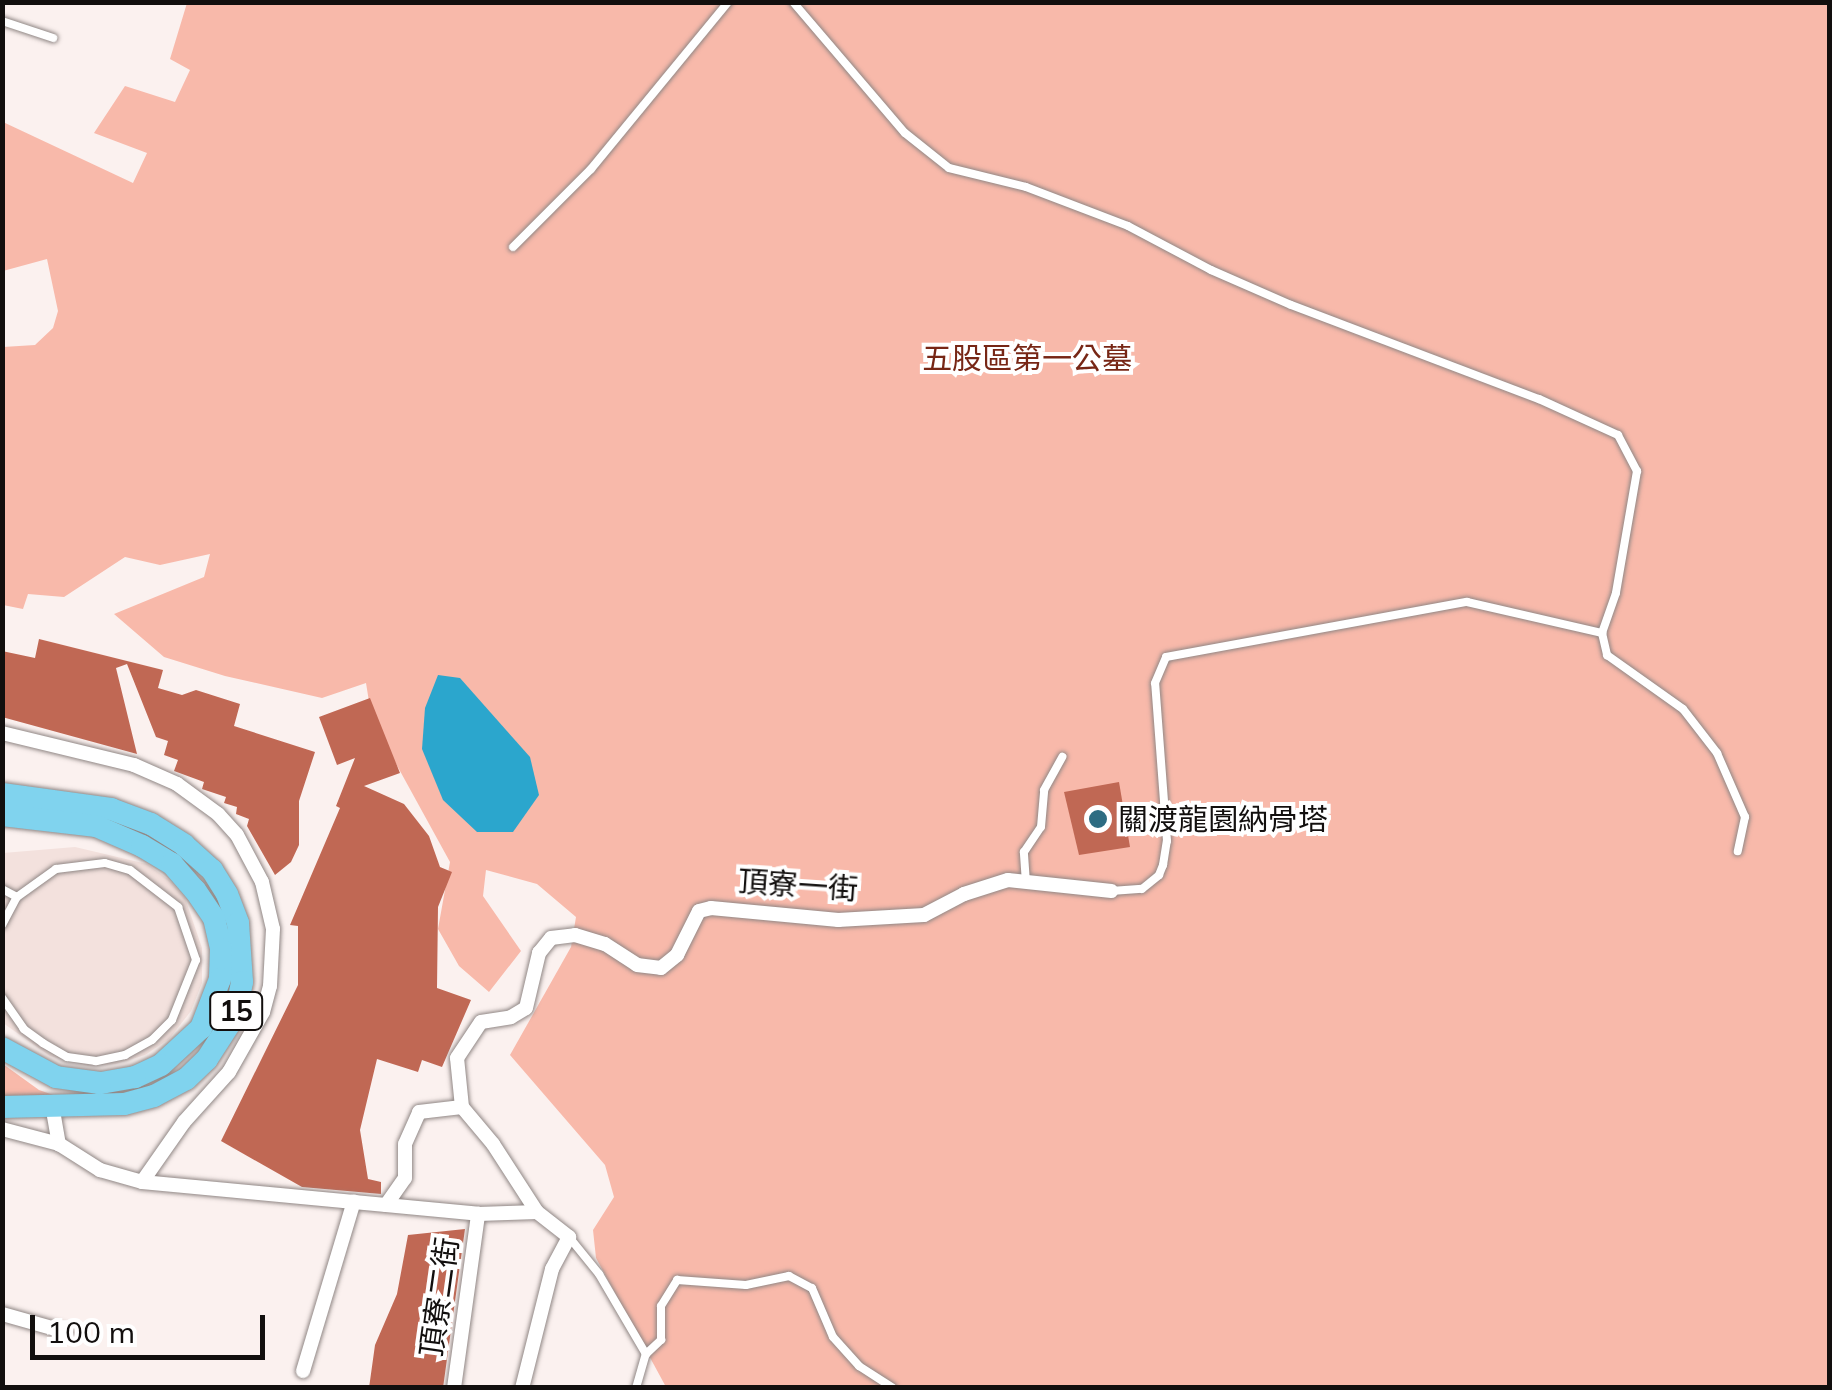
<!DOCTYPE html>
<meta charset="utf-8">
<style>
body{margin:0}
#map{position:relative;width:1832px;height:1390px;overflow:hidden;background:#fbf1ef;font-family:Mulish,"Noto Sans TC",sans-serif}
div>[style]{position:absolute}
.built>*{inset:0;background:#f3e1dd}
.green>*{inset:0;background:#f8b9aa}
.water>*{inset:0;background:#2ba6cd}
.building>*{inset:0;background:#c06854}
.roads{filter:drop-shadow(0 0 2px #908785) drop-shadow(0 0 2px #908785)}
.lane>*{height:8px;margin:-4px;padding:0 4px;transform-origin:4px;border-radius:4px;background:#fff}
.street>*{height:14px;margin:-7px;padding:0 7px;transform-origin:7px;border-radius:7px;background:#fff}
.primary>*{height:22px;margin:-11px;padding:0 11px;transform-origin:11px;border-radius:11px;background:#80d3ee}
.dots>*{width:28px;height:28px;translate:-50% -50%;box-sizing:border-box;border:5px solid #fff;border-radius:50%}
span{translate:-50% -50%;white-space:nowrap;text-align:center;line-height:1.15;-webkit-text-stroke:8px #fff;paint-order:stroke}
.shield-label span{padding:2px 8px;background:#fff;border:2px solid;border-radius:8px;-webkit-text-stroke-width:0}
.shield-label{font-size:28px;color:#120f0e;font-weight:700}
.park-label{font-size:30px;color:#772615}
.poi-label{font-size:30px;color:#120f0e}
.left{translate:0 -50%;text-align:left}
.street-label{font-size:30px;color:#120f0e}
.frame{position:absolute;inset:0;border:5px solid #120f0e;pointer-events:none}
.scale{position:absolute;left:30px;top:1315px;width:235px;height:45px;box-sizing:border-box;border:5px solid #120f0e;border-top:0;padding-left:12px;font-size:30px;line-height:35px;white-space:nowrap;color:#120f0e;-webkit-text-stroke:8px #fff;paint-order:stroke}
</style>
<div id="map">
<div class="built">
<i style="clip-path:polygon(75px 847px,147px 864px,169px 880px,185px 898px,202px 948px,202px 983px,191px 1011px,169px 1039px,145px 1055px,116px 1064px,88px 1066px,50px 1056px,3px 1023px,3px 853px)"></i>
</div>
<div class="green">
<i style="clip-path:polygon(187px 3px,1829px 3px,1829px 1387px,666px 1387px,596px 1258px,593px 1230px,614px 1197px,605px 1165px,510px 1055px,571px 947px,576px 917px,537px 884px,486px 870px,483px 896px,521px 951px,489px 992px,459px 966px,438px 929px,450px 862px,372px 720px,366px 683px,322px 698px,225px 676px,164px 657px,114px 614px,204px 577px,210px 554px,160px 565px,125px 557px,64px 597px,28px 594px,23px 609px,3px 605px,3px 347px,35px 345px,53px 328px,58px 311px,47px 259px,3px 271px,3px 122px,133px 183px,147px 153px,94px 133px,125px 86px,175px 102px,190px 70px,170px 59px)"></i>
<i style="clip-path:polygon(3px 1064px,39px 1090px,62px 1098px,3px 1100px)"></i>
</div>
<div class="water">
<i style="clip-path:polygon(438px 675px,460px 678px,530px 757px,539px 795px,513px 832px,477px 832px,443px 800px,422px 749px,425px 708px)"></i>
</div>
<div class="building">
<i style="clip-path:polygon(39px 639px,163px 670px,158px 688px,182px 695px,196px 690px,240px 704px,234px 726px,315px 752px,299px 801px,299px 845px,291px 862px,275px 875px,247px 826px,249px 819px,236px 814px,237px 807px,224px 803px,226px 797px,202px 789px,204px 782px,174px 771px,178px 760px,164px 755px,168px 741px,156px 737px,127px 664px,116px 668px,137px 754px,2px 717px,2px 651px,35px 658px)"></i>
<i style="clip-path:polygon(370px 698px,400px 773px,364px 786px,404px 804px,429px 836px,440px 867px,452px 872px,438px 907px,437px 988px,471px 1000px,442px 1067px,422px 1060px,418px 1072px,377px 1059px,360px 1130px,368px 1179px,381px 1182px,381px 1194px,302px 1187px,221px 1141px,298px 985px,298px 926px,290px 925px,340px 808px,336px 806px,355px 758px,337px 765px,319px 717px)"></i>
<i style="clip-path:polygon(1119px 782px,1130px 847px,1079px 855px,1064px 792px)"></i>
<i style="clip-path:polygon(465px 1229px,443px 1388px,369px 1388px,375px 1345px,397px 1294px,408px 1235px)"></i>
</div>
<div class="roads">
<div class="lane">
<i style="left:793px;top:2px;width:172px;rotate:49.5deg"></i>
<i style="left:905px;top:133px;width:56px;rotate:38.5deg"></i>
<i style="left:949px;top:168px;width:79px;rotate:13.9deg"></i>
<i style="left:1026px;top:187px;width:109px;rotate:20.9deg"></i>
<i style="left:1128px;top:226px;width:94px;rotate:27.9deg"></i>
<i style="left:1211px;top:270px;width:87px;rotate:23.6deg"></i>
<i style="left:1291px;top:305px;width:265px;rotate:20.8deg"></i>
<i style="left:1539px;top:399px;width:87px;rotate:24.5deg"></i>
<i style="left:1618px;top:435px;width:41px;rotate:62.2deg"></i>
<i style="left:1637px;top:471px;width:124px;rotate:99.8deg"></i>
<i style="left:1616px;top:593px;width:42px;rotate:109.3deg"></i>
<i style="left:1602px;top:633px;width:23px;rotate:77deg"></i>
<i style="left:1607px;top:655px;width:93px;rotate:35.4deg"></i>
<i style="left:1683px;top:709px;width:56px;rotate:52.3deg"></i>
<i style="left:1717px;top:753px;width:70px;rotate:66.4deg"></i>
<i style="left:1745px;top:817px;width:35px;rotate:102deg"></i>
<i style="left:2px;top:21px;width:54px;rotate:18.4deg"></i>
<i style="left:513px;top:247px;width:110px;rotate:-45deg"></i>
<i style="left:591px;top:169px;width:216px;rotate:-50.6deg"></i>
<i style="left:1026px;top:883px;width:31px;rotate:-94deg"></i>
<i style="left:1024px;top:852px;width:30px;rotate:-56deg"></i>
<i style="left:1041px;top:827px;width:37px;rotate:-85deg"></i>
<i style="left:1044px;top:790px;width:38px;rotate:-61deg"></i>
<i style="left:2px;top:889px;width:17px;rotate:28deg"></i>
<i style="left:1111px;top:891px;width:31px;rotate:-4deg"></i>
<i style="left:1142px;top:889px;width:22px;rotate:-39deg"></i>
<i style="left:1159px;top:875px;width:11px;rotate:-68deg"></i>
<i style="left:1163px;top:865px;width:24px;rotate:-81deg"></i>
<i style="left:1167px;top:841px;width:158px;rotate:-94.3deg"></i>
<i style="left:1155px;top:683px;width:28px;rotate:-67deg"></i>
<i style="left:1166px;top:657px;width:306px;rotate:-10.4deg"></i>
<i style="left:1467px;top:602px;width:139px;rotate:12.9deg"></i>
<i style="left:2px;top:925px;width:32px;rotate:-62deg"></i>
<i style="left:17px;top:897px;width:48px;rotate:-35.7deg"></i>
<i style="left:56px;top:869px;width:49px;rotate:-7deg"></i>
<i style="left:105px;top:863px;width:26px;rotate:16deg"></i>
<i style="left:130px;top:870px;width:61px;rotate:37.6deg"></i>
<i style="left:178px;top:907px;width:56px;rotate:71.2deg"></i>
<i style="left:196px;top:960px;width:65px;rotate:111.8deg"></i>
<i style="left:172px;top:1020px;width:28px;rotate:135deg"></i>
<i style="left:152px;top:1040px;width:31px;rotate:151deg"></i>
<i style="left:125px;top:1055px;width:30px;rotate:168deg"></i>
<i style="left:96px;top:1061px;width:29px;rotate:-172deg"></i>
<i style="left:67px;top:1057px;width:28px;rotate:-150deg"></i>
<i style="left:43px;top:1043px;width:24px;rotate:-144deg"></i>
<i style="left:24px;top:1029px;width:39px;rotate:-125deg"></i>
<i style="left:569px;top:1237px;width:48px;rotate:51deg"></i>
<i style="left:599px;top:1274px;width:93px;rotate:59.6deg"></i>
<i style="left:636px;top:1388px;width:35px;rotate:-74deg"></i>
<i style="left:646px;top:1354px;width:21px;rotate:-43deg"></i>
<i style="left:661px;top:1340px;width:34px;rotate:-90deg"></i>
<i style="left:661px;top:1306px;width:31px;rotate:-58deg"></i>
<i style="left:677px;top:1280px;width:69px;rotate:4.1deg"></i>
<i style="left:746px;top:1285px;width:44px;rotate:-11.8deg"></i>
<i style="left:789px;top:1276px;width:26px;rotate:28deg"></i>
<i style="left:812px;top:1288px;width:53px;rotate:66.8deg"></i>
<i style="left:833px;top:1337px;width:39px;rotate:48deg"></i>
<i style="left:859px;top:1366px;width:40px;rotate:32.9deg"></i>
</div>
<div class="street">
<i style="left:2px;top:733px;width:136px;rotate:13.6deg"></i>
<i style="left:134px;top:765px;width:47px;rotate:23.8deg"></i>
<i style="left:177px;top:784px;width:51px;rotate:36.2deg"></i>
<i style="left:218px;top:814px;width:28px;rotate:48deg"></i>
<i style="left:237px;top:835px;width:53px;rotate:62deg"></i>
<i style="left:262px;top:882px;width:48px;rotate:76.8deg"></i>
<i style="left:273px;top:929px;width:57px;rotate:93deg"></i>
<i style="left:270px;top:986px;width:27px;rotate:105deg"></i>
<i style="left:263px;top:1012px;width:69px;rotate:119.5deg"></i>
<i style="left:229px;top:1072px;width:67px;rotate:132deg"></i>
<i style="left:184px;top:1122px;width:73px;rotate:125deg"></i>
<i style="left:52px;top:1105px;width:40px;rotate:80deg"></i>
<i style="left:59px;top:1144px;width:49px;rotate:32.4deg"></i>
<i style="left:100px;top:1170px;width:44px;rotate:15.9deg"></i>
<i style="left:142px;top:1182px;width:338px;rotate:5.4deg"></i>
<i style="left:478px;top:1214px;width:59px;rotate:-1.9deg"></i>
<i style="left:462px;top:1107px;width:49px;rotate:-95.8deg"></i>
<i style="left:457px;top:1058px;width:43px;rotate:-56.3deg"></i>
<i style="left:481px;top:1022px;width:30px;rotate:-9deg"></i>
<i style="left:511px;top:1017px;width:17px;rotate:-31deg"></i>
<i style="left:526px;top:1008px;width:57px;rotate:-76.7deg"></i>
<i style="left:539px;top:953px;width:19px;rotate:-51deg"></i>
<i style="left:551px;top:938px;width:24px;rotate:-7deg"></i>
<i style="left:575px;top:935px;width:31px;rotate:17deg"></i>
<i style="left:605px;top:944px;width:38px;rotate:33deg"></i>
<i style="left:637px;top:965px;width:24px;rotate:7deg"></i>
<i style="left:661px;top:968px;width:21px;rotate:-39deg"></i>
<i style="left:677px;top:955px;width:49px;rotate:-63.4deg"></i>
<i style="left:699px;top:911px;width:12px;rotate:-14deg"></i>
<i style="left:711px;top:908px;width:128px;rotate:5.4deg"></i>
<i style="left:838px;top:920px;width:86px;rotate:-3.3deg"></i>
<i style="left:924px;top:915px;width:45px;rotate:-27.7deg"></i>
<i style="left:964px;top:894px;width:46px;rotate:-17.7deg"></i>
<i style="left:1008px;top:880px;width:104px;rotate:6.1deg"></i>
<i style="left:2px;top:1129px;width:59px;rotate:14.7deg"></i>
<i style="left:386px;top:1205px;width:33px;rotate:-55deg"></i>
<i style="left:405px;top:1178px;width:34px;rotate:-90deg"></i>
<i style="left:405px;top:1144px;width:35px;rotate:-66deg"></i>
<i style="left:419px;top:1112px;width:43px;rotate:-6.6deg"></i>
<i style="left:462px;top:1107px;width:48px;rotate:50deg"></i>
<i style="left:493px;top:1144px;width:81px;rotate:57.1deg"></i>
<i style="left:537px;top:1212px;width:41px;rotate:38deg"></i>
<i style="left:569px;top:1237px;width:36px;rotate:118deg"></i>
<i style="left:552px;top:1269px;width:123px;rotate:104.1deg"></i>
<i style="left:2px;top:1314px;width:66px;rotate:15.7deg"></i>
<i style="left:303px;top:1371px;width:177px;rotate:-73.3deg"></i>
<i style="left:454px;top:1388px;width:176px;rotate:-82.1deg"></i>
</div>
<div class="primary">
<i style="left:2px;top:794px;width:110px;rotate:7.8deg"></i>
<i style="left:111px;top:809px;width:43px;rotate:20.6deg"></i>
<i style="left:151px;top:824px;width:39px;rotate:32deg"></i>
<i style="left:184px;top:845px;width:38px;rotate:42deg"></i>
<i style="left:212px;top:870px;width:28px;rotate:58deg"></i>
<i style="left:227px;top:894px;width:31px;rotate:69deg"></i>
<i style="left:238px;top:923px;width:59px;rotate:86.1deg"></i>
<i style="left:242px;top:982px;width:33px;rotate:101deg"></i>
<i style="left:236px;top:1014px;width:54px;rotate:122.8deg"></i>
<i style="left:207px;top:1059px;width:29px;rotate:136deg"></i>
<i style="left:186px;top:1079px;width:36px;rotate:152deg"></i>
<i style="left:154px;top:1096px;width:31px;rotate:165deg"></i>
<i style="left:124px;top:1104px;width:122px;rotate:178.6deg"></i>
<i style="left:2px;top:815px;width:95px;rotate:6.7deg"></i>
<i style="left:96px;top:826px;width:50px;rotate:23.5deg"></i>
<i style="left:142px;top:846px;width:35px;rotate:31deg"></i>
<i style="left:172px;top:864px;width:35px;rotate:49deg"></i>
<i style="left:195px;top:890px;width:34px;rotate:56deg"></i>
<i style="left:214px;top:918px;width:32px;rotate:77deg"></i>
<i style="left:221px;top:949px;width:30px;rotate:92deg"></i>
<i style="left:220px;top:979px;width:53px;rotate:111.2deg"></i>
<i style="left:201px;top:1028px;width:54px;rotate:137.2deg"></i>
<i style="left:161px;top:1065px;width:29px;rotate:155deg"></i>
<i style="left:135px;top:1077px;width:36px;rotate:170deg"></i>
<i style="left:100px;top:1083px;width:44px;rotate:-172.2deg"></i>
<i style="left:56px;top:1077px;width:61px;rotate:-151.8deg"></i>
</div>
</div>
<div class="dots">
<i style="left:1098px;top:819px;background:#2e6c82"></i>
</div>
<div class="shield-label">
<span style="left:236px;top:1011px">15</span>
</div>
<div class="park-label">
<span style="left:1027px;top:358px">五股區第一公墓</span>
</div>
<div class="poi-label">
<span class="left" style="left:1118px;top:819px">關渡龍園納骨塔</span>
</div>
<div class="street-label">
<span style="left:798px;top:885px;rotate:4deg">頂寮一街</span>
<span style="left:439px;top:1297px;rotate:-82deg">頂寮二街</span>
</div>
<div class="frame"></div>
<div class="scale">100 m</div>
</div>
